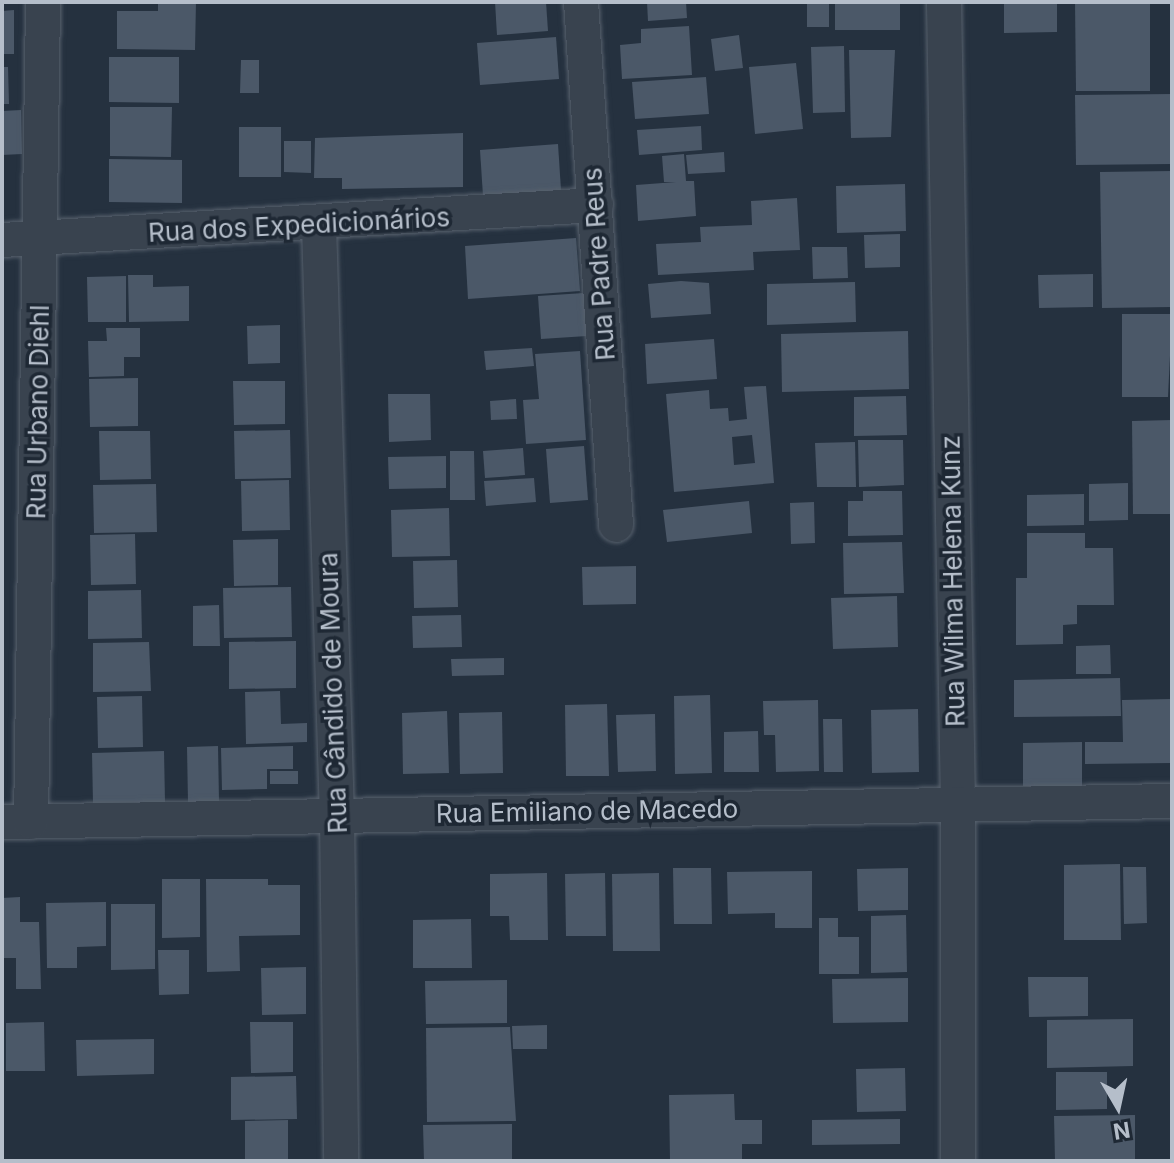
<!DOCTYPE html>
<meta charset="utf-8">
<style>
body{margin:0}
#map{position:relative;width:1174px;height:1163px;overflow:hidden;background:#25313f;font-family:Inter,sans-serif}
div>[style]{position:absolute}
.building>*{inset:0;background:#4b5868}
.roads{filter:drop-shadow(0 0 2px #57616d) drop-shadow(0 0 2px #57616d)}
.minor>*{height:34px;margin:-17px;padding:0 17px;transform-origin:17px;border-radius:17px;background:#39434f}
span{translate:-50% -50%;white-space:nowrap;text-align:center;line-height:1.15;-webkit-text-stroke:7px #1e2834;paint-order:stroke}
.street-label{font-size:26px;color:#b5beca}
.frame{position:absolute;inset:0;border:4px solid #b5beca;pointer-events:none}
.north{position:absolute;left:1078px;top:1067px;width:80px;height:80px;-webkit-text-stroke:6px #1e2834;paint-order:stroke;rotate:171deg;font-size:22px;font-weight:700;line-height:32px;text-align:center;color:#b5beca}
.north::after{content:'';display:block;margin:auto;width:28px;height:36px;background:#b5beca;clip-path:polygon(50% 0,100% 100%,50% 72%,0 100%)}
</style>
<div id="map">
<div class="building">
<i style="clip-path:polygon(158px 2px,196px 2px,195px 50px,117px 49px,117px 11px,158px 11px)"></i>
<i style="clip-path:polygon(495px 2px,546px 2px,548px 31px,497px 35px)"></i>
<i style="clip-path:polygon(647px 2px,686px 2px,687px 18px,648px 21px)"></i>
<i style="clip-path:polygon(807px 2px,829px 2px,829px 27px,807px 27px)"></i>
<i style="clip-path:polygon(835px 2px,900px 2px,900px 30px,835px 30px)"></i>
<i style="clip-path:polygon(1004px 2px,1057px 2px,1057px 32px,1004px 33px)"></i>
<i style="clip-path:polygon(1075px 2px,1150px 2px,1150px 91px,1076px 91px)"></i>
<i style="clip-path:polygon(14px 10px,14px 54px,2px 54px,2px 11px)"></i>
<i style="clip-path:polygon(689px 26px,692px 75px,622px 79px,620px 45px,641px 43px,641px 29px)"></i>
<i style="clip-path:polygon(739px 35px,743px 68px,715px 71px,711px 39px)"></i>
<i style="clip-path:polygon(556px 37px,559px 79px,480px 85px,477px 43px)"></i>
<i style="clip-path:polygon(844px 46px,845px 112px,813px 113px,811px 47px)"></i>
<i style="clip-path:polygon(849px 50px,895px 50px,891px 137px,851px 138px)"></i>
<i style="clip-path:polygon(109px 57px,179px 57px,179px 103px,109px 102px)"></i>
<i style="clip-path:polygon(241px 60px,259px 60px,259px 93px,240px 93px)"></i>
<i style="clip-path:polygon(796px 63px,803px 129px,755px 134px,749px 67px)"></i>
<i style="clip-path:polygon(2px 67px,8px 67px,9px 104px,2px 104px)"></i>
<i style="clip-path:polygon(706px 77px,709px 114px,635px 119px,632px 82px)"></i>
<i style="clip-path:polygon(1172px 94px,1172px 164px,1076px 165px,1075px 95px)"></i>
<i style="clip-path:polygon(110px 107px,172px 107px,171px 157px,110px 156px)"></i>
<i style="clip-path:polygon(21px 110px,22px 154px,2px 155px,2px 111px)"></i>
<i style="clip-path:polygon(701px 126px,702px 150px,639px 155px,637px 130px)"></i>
<i style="clip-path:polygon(239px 127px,281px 127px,281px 177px,239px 177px)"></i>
<i style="clip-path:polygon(463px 133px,463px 187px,342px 189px,342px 178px,314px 178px,315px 138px)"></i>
<i style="clip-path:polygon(284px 141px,311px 141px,311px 173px,284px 172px)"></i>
<i style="clip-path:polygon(558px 144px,561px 190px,483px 196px,480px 150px)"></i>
<i style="clip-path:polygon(724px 152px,725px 172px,688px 174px,686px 155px)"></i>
<i style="clip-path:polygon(684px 154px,686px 181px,694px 181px,696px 216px,638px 221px,636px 185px,676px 182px,664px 182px,662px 156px)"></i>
<i style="clip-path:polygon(109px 159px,182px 160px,182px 203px,109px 202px)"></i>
<i style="clip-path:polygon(1172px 171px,1172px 307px,1102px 308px,1100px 172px)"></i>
<i style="clip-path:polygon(905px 184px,906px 231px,837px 233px,836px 186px)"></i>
<i style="clip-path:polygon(797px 198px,800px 250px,753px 252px,754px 270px,658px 275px,656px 244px,701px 242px,700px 227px,752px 225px,751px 201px)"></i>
<i style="clip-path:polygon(900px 234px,900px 267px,865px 268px,864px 235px)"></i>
<i style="clip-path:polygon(576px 238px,580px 291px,468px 299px,465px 246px)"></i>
<i style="clip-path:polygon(812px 247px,847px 247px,848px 278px,813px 279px)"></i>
<i style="clip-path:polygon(1093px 274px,1093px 307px,1039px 308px,1038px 275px)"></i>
<i style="clip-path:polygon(128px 275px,153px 275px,153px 287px,189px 286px,189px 321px,129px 322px)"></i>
<i style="clip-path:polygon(126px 276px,126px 322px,88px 322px,87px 277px)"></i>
<i style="clip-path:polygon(681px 281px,709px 283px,711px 314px,651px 318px,648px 284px)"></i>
<i style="clip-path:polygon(855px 282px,856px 322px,767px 325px,767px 284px)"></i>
<i style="clip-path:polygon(584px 293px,587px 336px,541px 339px,538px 296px)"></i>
<i style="clip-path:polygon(1122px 314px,1172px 314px,1168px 397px,1122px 397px)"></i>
<i style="clip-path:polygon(280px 325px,280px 363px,248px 364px,247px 326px)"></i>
<i style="clip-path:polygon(106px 328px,140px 328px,140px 357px,124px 357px,124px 376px,89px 377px,88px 341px,107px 341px)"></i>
<i style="clip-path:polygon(908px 331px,909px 389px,782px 392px,781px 334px)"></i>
<i style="clip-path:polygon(714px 339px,717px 379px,647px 384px,645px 344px)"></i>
<i style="clip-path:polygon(532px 348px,534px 366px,486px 370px,484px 351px)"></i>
<i style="clip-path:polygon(580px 351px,586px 440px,526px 444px,523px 400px,539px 399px,535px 354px)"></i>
<i style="clip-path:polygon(138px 378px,138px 426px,90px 427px,89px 379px)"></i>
<i style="clip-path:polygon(233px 381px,285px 381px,285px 424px,234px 425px)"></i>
<i style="clip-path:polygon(evenodd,766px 386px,774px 483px,674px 492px,666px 394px,709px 390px,710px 409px,728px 408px,729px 421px,747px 419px,744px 387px,766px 386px,752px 435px,755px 463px,734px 465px,732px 437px,752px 435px)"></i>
<i style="clip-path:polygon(388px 394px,430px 394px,431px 440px,389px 442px)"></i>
<i style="clip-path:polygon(906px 396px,907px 435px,854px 436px,854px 397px)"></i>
<i style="clip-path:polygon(516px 399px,517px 419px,491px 420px,490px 401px)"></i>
<i style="clip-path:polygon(1172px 420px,1172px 514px,1133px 514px,1132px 421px)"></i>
<i style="clip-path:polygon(290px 430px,291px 478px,235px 479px,234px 431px)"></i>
<i style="clip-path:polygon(99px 431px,150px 431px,151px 479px,100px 480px)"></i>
<i style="clip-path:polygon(858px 440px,903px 440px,904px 485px,859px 487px)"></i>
<i style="clip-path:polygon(855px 442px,856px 487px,817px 487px,815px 443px)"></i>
<i style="clip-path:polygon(584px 446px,588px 500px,550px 503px,546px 449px)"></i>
<i style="clip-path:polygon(523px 448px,525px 475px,485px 478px,483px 451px)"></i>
<i style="clip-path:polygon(450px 451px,474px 451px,475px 500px,450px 500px)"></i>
<i style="clip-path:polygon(446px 456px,446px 488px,389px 489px,388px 457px)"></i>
<i style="clip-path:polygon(534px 478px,536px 502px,486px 506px,484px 481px)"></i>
<i style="clip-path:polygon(289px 480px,290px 530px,242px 531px,241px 481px)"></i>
<i style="clip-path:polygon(1128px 483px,1128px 520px,1089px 521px,1089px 484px)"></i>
<i style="clip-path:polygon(156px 484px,157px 532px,94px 533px,93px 485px)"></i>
<i style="clip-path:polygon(863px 491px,902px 491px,903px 535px,848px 536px,848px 501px,863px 501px)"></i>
<i style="clip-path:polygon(1084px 494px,1084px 525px,1027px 526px,1027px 495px)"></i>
<i style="clip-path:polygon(749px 501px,752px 533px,667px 542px,663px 510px)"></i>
<i style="clip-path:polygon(814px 502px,815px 543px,791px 544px,790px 503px)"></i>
<i style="clip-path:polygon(449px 508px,450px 556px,392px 557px,391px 510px)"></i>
<i style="clip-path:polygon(1027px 533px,1085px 533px,1085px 548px,1113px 548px,1114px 605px,1077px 605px,1077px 624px,1063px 625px,1063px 644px,1016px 645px,1016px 578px,1027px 578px)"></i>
<i style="clip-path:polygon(135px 534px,136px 584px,91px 585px,90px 535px)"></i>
<i style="clip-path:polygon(278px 539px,278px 585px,234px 586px,233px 540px)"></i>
<i style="clip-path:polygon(902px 542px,904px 593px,844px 594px,843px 543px)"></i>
<i style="clip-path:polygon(457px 560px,458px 607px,414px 608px,413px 561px)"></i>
<i style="clip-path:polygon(636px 566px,636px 604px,583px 605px,582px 567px)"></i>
<i style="clip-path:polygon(291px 587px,292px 637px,224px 638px,223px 588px)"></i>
<i style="clip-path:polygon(141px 590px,142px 638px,88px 639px,88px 591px)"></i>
<i style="clip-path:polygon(897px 596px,898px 647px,833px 649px,831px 598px)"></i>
<i style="clip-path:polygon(219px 605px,220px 646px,193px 646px,193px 606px)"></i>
<i style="clip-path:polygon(461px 615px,462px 647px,413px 648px,412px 616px)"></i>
<i style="clip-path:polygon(296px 641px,296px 688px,229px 689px,229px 642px)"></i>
<i style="clip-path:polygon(149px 642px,151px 691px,93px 692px,93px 643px)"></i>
<i style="clip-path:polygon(1110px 645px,1111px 674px,1076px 674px,1076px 646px)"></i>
<i style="clip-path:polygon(504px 658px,504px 675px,452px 676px,451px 659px)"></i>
<i style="clip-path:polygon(1120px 678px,1121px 716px,1014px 717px,1014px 680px)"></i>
<i style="clip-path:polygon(280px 691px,281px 724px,307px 723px,307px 742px,246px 744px,245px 692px)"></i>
<i style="clip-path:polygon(710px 695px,712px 773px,675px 774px,674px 696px)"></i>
<i style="clip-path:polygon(142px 696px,143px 747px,98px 748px,97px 697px)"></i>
<i style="clip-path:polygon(1172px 699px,1172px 763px,1085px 764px,1085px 742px,1123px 742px,1122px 700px)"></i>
<i style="clip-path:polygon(818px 700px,819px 771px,776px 772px,775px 735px,764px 735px,763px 701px)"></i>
<i style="clip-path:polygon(607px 704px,609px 776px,566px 776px,565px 705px)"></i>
<i style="clip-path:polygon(918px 709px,919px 772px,872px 773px,871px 710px)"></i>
<i style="clip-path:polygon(447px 711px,449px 773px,403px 774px,402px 713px)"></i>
<i style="clip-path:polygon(502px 712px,503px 773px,460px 774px,459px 713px)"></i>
<i style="clip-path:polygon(655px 714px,656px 771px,618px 772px,616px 715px)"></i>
<i style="clip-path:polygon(823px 719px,842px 719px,843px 772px,824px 772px)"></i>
<i style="clip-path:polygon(758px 731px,759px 772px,724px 772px,724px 732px)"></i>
<i style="clip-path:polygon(1082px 742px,1082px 786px,1023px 786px,1023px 743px)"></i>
<i style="clip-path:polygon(218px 746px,219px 801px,188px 802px,187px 747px)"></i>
<i style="clip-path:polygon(293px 746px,293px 769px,267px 769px,267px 789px,222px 790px,221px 748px)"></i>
<i style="clip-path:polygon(164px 751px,165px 802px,93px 803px,92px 753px)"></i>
<i style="clip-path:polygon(270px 771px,298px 771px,298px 784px,270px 784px)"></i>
<i style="clip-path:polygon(1120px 864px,1121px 940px,1064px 940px,1064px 865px)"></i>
<i style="clip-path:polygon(1123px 867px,1146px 867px,1147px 923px,1124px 924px)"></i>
<i style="clip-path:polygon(673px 868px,711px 868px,712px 924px,674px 924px)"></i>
<i style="clip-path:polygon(908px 868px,908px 910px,858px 911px,857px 869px)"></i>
<i style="clip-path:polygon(812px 871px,812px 928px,775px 928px,775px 913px,728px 914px,727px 872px)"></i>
<i style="clip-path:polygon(547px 873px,548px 940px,510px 940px,509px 916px,490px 916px,490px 874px)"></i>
<i style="clip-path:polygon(605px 873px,606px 936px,566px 936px,565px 874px)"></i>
<i style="clip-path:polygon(659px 873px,660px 951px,613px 951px,612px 874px)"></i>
<i style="clip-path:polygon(162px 879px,200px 879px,200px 937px,162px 938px)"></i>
<i style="clip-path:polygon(206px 879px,268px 879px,268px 885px,300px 885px,300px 935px,239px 936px,240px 971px,207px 972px)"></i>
<i style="clip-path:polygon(20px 897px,20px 922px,39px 922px,41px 989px,16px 989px,16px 958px,2px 958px,2px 898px)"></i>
<i style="clip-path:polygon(106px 902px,106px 946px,77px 947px,77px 968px,47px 968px,46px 903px)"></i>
<i style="clip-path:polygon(111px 904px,155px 904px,155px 969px,111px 970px)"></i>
<i style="clip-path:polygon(906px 915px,907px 972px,871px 973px,871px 916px)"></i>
<i style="clip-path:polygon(819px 918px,838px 918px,838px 937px,859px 937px,859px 974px,819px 974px)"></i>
<i style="clip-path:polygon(471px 919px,472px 968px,413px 968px,413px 920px)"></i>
<i style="clip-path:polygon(158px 950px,189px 950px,189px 994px,159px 995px)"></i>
<i style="clip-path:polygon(306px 967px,306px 1014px,262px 1015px,261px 968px)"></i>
<i style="clip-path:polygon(1028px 977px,1088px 977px,1088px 1016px,1029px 1017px)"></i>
<i style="clip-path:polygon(908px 978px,908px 1022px,833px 1023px,832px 979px)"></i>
<i style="clip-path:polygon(507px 980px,507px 1023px,426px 1024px,425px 981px)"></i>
<i style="clip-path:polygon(1133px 1019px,1133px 1066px,1047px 1068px,1047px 1020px)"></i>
<i style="clip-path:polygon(44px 1022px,45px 1071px,6px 1071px,6px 1023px)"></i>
<i style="clip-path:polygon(250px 1022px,293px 1022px,293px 1072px,251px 1073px)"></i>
<i style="clip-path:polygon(547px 1025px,547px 1049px,513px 1049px,512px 1026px)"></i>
<i style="clip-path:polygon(510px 1027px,516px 1121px,427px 1122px,426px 1028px)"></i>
<i style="clip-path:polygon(154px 1039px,154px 1074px,77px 1076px,76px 1040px)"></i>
<i style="clip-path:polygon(905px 1068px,906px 1111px,857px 1112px,856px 1069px)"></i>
<i style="clip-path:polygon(1056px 1072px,1107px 1072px,1107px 1109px,1056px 1110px)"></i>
<i style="clip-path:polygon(296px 1076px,297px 1119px,231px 1120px,231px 1077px)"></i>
<i style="clip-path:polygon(734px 1094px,735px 1120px,762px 1120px,762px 1144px,742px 1144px,742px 1161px,670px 1161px,669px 1095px)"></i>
<i style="clip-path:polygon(1135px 1115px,1135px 1161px,1055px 1161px,1054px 1116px)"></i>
<i style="clip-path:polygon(900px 1119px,900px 1144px,812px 1145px,812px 1120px)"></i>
<i style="clip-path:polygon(288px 1120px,288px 1161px,245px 1161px,245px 1121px)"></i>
<i style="clip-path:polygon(512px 1124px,512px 1161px,424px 1161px,423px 1125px)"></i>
</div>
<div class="roads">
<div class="minor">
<i style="left:581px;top:2px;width:524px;rotate:86.17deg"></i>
<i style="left:944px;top:2px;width:802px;rotate:89deg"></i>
<i style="left:958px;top:804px;width:357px;rotate:90deg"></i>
<i style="left:319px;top:225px;width:591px;rotate:88.26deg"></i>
<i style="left:337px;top:816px;width:345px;rotate:89.3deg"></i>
<i style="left:2px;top:240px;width:595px;rotate:-3.37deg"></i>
<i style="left:2px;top:822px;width:1170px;rotate:-1.03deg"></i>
<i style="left:31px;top:822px;width:820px;rotate:-89.16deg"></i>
</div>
</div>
<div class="street-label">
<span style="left:299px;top:225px;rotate:-3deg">Rua dos Expedicionários</span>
<span style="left:599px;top:264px;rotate:-94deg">Rua Padre Reus</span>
<span style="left:38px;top:412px;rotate:-89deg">Rua Urbano Diehl</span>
<span style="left:953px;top:581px;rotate:-91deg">Rua Wilma Helena Kunz</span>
<span style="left:333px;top:693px;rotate:-92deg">Rua Cândido de Moura</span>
<span style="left:587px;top:811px;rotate:-1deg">Rua Emiliano de Macedo</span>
</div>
<div class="frame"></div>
<div class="north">N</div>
</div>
